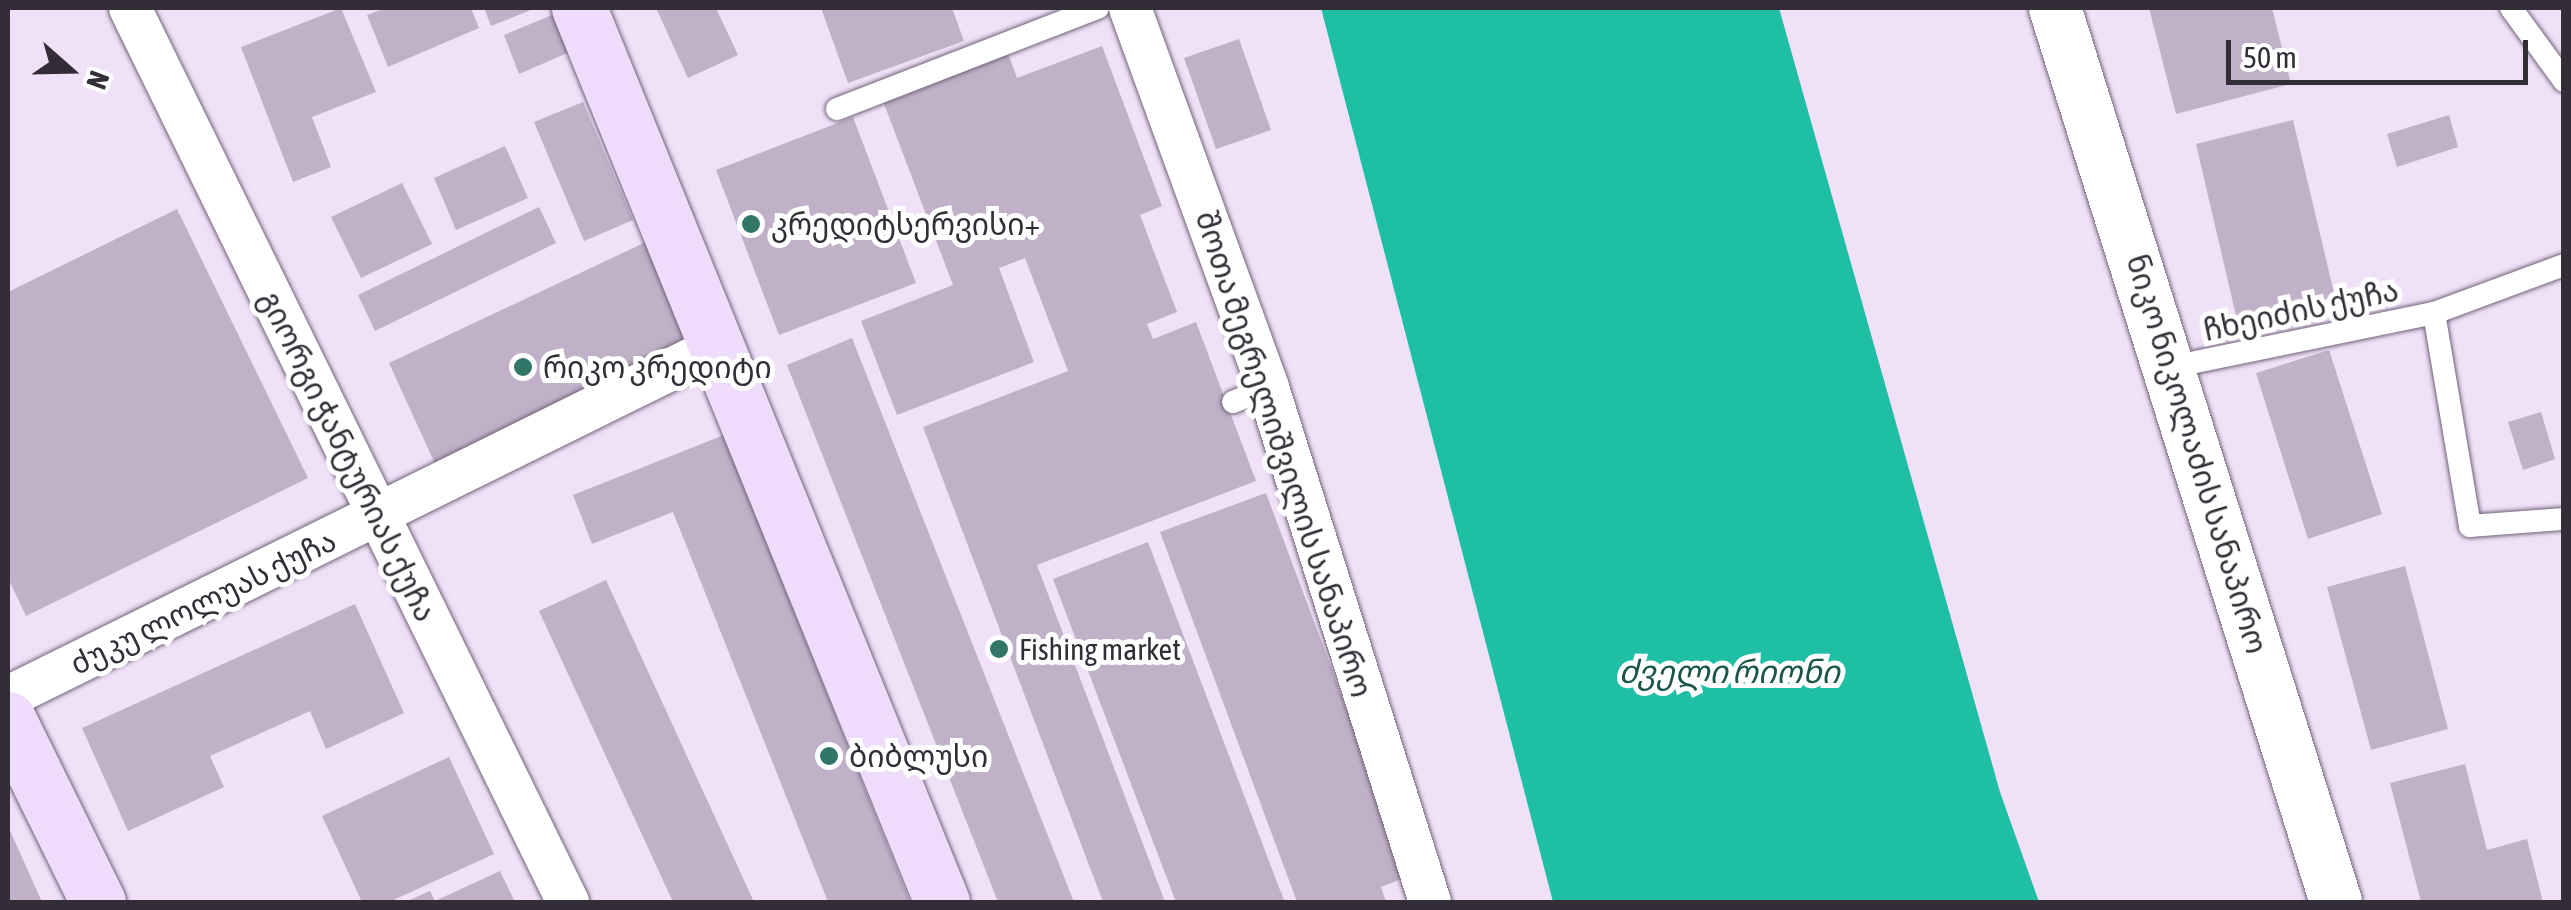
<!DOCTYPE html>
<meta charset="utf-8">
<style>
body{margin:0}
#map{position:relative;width:2571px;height:910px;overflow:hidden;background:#f0e1f9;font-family:"Asap Condensed","Noto Sans Georgian",sans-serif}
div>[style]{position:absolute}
.water>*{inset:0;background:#1fbfa6}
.building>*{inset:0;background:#c0b1c9}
.roads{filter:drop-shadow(0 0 2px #716379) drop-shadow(0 0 2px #716379)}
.service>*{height:22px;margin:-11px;padding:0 11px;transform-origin:11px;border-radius:11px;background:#fff}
.minor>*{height:42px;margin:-21px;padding:0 21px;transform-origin:21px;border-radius:21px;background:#fff}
.tertiary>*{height:52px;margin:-26px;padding:0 26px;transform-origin:26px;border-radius:26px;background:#fff}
.secondary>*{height:55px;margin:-27.5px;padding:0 27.5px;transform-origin:27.5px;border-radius:27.5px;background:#efdbfa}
.dots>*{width:28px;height:28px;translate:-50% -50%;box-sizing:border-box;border:5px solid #fff;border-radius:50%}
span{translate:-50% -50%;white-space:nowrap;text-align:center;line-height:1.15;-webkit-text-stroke:10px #fff;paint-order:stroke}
.poi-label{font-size:30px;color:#322d36}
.left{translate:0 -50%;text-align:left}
.street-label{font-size:30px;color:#322d36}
.water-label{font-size:32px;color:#1a554a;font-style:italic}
.frame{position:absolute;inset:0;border:10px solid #322d36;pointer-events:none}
.north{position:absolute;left:20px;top:20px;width:100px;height:100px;-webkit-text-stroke:8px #fff;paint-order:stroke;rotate:110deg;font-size:28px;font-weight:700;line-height:40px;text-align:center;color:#322d36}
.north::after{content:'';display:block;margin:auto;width:35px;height:45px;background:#322d36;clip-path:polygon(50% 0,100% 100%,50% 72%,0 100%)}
.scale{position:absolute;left:2226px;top:40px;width:302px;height:45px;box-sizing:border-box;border:5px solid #322d36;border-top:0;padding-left:12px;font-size:30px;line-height:35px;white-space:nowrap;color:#322d36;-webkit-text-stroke:8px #fff;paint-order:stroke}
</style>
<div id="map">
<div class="water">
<i style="clip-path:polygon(1321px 8px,1779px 8px,2000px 792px,2039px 902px,1553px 902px)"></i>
</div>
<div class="building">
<i style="clip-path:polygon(341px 8px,376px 92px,312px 117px,331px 167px,293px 182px,241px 47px)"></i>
<i style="clip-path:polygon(386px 8px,471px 8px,479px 28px,388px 67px,367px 15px)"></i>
<i style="clip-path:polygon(484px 8px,536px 8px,491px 26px)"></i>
<i style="clip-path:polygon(656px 8px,716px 8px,738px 55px,688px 78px)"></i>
<i style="clip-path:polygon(821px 8px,952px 8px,964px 41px,848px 83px)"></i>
<i style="clip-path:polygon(2149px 8px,2272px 8px,2291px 84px,2176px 114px)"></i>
<i style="clip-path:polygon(564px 10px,579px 48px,519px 74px,504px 35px)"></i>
<i style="clip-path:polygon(1239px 39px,1271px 130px,1216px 149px,1184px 58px)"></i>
<i style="clip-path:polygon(1102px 46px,1162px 206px,1140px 215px,1177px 312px,1147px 324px,1153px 339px,1196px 322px,1256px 481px,1037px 565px,1165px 902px,1103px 902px,923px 427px,1068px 371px,1025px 258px,999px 268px,1034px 362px,897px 415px,861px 321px,953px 285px,881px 96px,1006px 48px,1017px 78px)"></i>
<i style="clip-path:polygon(583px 102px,633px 220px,584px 241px,534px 122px)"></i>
<i style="clip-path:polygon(2449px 115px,2458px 147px,2397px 167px,2387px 134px)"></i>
<i style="clip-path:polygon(853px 117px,916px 283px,779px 335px,716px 170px)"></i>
<i style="clip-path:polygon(2293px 120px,2335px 297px,2237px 320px,2196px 144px)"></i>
<i style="clip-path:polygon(505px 146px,528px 198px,456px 230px,434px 178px)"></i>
<i style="clip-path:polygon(402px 183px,432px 244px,361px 278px,331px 217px)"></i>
<i style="clip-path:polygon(539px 207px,556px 243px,375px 331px,358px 295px)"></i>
<i style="clip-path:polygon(177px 209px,308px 478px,26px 616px,8px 578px,8px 292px)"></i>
<i style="clip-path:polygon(646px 242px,693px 345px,436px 466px,389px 363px)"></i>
<i style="clip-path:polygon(852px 338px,1074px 902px,998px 902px,787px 365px)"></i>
<i style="clip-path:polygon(2329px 350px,2382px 514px,2308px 539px,2256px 373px)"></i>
<i style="clip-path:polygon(2541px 412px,2555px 459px,2523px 470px,2508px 422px)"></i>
<i style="clip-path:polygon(724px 435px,910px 902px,828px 902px,673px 512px,592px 544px,573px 495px)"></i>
<i style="clip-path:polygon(1266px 493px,1409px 876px,1381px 887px,1386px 902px,1297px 902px,1160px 532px)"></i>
<i style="clip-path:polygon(1148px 542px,1280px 890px,1285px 902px,1176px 902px,1053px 579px)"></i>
<i style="clip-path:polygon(2405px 566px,2448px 729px,2371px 750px,2327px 587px)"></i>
<i style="clip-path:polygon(606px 580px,754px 902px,673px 902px,539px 611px)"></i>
<i style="clip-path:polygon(355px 604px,404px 713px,326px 749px,310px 711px,210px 756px,224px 787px,128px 831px,82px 728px)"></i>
<i style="clip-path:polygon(449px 757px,494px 854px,389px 902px,362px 902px,322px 816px)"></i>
<i style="clip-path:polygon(2465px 764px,2487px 850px,2527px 839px,2543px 902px,2421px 902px,2390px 783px)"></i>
<i style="clip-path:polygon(8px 826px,42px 902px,8px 902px)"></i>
<i style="clip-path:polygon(500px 871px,515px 902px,405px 902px,430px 891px,435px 901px)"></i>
</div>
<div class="roads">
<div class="service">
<i style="left:2511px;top:8px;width:90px;rotate:54deg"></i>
<i style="left:837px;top:109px;width:280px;rotate:-21.2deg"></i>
<i style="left:2434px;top:313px;width:139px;rotate:-20.3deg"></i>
<i style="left:2171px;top:367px;width:268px;rotate:-11.6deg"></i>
<i style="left:2434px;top:313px;width:216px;rotate:80.4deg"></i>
<i style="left:2470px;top:526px;width:94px;rotate:-4.3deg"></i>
<i style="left:1233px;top:402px;width:38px;rotate:-22deg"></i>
</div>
<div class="minor">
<i style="left:130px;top:8px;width:996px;rotate:63.9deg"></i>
<i style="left:1130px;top:8px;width:404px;rotate:70deg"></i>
<i style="left:1268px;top:388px;width:539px;rotate:72.51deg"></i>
<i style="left:8px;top:697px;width:794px;rotate:-26.31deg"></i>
</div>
<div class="tertiary">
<i style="left:2055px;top:8px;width:937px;rotate:72.55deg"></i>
</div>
<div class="secondary">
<i style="left:579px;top:8px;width:965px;rotate:67.9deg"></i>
<i style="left:8px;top:719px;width:204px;rotate:63.8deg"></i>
</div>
</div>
<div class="dots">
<i style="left:751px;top:224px;background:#327668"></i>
<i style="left:523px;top:367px;background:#327668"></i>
<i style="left:999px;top:649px;background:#327668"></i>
<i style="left:829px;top:756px;background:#327668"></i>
</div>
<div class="poi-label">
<span class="left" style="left:771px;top:224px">კრედიტსერვისი+</span>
<span class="left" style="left:543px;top:367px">რიკო კრედიტი</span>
<span class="left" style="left:1019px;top:649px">Fishing market</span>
<span class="left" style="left:849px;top:756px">ბიბლუსი</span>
</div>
<div class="street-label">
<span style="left:2301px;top:310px;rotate:-12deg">ჩხეიძის ქუჩა</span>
<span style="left:1284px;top:454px;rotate:72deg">შოთა მეგრელიშვილის სანაპირო</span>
<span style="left:2197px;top:454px;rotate:73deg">ნიკო ნიკოლაძის სანაპირო</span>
<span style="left:348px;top:456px;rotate:64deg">გიორგი ჭანტურიას ქუჩა</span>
<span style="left:203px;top:602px;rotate:-26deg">ძუკუ ლოლუას ქუჩა</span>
</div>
<div class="water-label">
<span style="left:1729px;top:672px">ძველი რიონი</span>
</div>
<div class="frame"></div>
<div class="north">N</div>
<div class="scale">50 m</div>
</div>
